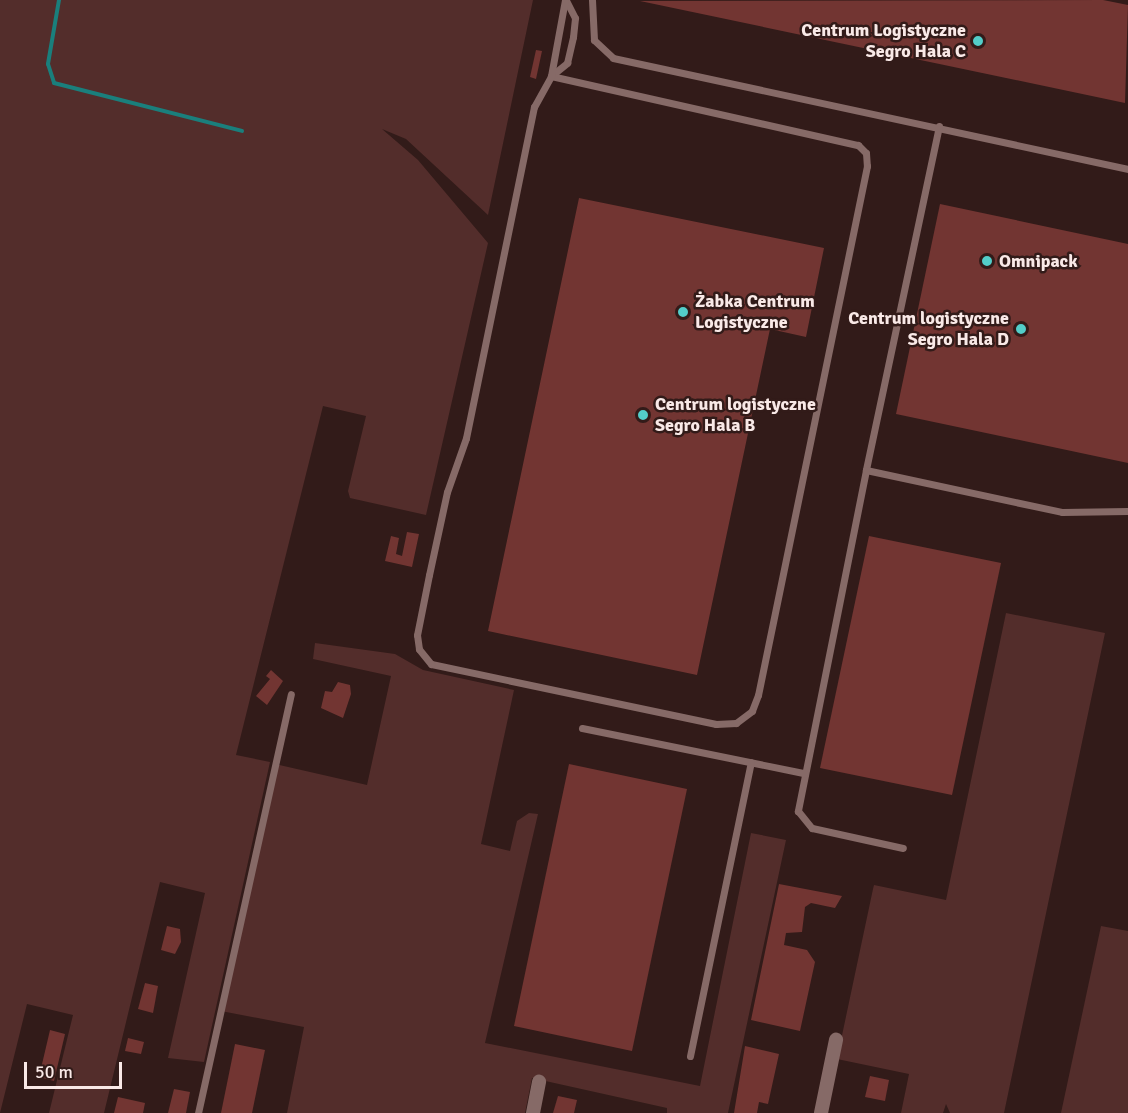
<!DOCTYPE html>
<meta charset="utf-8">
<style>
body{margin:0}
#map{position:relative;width:1128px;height:1113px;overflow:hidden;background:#321b19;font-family:Signika,sans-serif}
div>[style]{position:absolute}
.green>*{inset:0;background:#532d2b}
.stream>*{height:4px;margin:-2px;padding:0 2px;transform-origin:2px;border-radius:2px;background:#1a7f7c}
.building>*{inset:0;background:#723532}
.lane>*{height:7px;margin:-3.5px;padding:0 3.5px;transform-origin:3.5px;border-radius:3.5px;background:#866a67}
.street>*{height:14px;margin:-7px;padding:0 7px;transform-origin:7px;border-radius:7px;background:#866a67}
.dots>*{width:16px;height:16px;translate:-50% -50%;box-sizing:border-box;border:3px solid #321b19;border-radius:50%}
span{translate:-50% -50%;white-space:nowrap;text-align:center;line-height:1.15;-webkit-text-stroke:5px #321b19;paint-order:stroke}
.poi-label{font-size:18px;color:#f9e9e7;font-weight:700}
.right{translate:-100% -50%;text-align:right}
.left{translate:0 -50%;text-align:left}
.scale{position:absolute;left:24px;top:1062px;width:98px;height:27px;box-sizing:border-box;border:3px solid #f9e9e7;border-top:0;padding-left:8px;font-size:18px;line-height:21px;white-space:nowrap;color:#f9e9e7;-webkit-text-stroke:4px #321b19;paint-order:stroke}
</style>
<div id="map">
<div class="green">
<i style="clip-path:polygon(0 0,533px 0,488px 215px,406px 139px,382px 129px,418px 160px,488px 243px,426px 515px,350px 498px,348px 491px,366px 416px,323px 406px,236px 755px,270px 762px,204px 1062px,168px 1058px,205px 893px,160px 882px,104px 1113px,49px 1113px,73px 1015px,27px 1004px,0 1113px)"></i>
<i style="clip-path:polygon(1006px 613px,1105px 633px,1004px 1113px,950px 1113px,946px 1104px,943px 1113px,901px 1113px,909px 1074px,837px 1059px,873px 889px,874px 885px,946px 900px)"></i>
<i style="clip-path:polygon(315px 643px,395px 654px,423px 670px,514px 690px,481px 844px,510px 851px,517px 821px,529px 813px,538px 814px,485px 1043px,700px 1086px,751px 833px,786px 840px,728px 1113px,667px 1113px,667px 1108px,532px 1078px,525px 1113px,287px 1113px,304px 1027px,221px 1011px,275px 764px,367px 785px,391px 676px,313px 659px)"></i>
<i style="clip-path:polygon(1101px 926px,1128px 931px,1128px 1113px,1061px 1113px)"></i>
</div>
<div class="stream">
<i style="left:59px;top:0;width:65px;rotate:99.8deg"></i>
<i style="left:48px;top:64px;width:20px;rotate:72deg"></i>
<i style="left:54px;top:83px;width:194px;rotate:14.3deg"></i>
</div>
<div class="building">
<i style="clip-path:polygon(1103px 0,1128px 5px,1125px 103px,640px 1px)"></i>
<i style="clip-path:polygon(536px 50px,542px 51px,536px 79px,530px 77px)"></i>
<i style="clip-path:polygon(579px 198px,824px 248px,806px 337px,770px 329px,697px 675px,488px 631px)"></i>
<i style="clip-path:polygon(940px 204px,1128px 244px,1128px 463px,896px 414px)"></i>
<i style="clip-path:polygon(407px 532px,419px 534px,412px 567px,385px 561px,391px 536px,399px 538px,396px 554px,402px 556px)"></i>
<i style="clip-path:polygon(869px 536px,1001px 563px,952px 795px,820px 768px)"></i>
<i style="clip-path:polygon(271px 670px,283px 681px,267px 705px,256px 696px,270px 679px,266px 676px)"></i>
<i style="clip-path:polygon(338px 682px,350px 685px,351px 694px,343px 718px,321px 708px,325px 691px,332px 692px)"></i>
<i style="clip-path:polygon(569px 764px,687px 789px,632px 1051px,514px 1026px)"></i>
<i style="clip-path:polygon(779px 884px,842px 896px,835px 908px,811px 903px,805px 907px,802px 932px,786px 933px,784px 945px,807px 950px,815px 962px,800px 1031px,751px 1020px)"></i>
<i style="clip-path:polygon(167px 926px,180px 929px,181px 942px,175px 954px,161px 950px)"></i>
<i style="clip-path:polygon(145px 983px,158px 986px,153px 1013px,138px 1009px)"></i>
<i style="clip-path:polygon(50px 1030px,65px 1034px,54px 1081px,39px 1077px)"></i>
<i style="clip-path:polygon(128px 1038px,144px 1042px,141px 1054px,125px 1051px)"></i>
<i style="clip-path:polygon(235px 1044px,265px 1050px,252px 1113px,221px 1113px)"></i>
<i style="clip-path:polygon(745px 1046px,779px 1054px,768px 1104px,759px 1102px,757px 1113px,734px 1113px)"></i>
<i style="clip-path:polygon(870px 1076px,889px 1080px,885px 1101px,865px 1097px)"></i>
<i style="clip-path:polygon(174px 1089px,190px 1092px,186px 1113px,168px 1113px)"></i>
<i style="clip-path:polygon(558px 1096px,577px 1100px,574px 1113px,553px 1113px)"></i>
<i style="clip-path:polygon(118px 1097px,145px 1103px,143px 1113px,114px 1113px)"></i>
</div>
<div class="lane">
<i style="left:592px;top:0;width:40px;rotate:87.1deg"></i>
<i style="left:594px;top:40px;width:26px;rotate:43deg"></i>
<i style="left:613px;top:58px;width:527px;rotate:12.16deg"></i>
<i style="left:551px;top:76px;width:315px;rotate:12.7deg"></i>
<i style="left:858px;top:145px;width:11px;rotate:45deg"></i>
<i style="left:866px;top:153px;width:13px;rotate:86deg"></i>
<i style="left:867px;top:166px;width:540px;rotate:101.64deg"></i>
<i style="left:758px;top:695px;width:17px;rotate:111deg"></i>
<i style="left:752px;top:711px;width:20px;rotate:143deg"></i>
<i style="left:736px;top:723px;width:20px;rotate:177deg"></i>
<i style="left:716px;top:724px;width:291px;rotate:-168.1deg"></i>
<i style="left:431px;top:664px;width:19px;rotate:-129deg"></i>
<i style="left:419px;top:649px;width:14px;rotate:-98deg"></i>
<i style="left:417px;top:635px;width:61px;rotate:-78.7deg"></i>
<i style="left:429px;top:575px;width:85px;rotate:-77.8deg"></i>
<i style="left:447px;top:492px;width:57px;rotate:-70.6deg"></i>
<i style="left:466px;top:438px;width:338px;rotate:-78.4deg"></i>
<i style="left:534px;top:107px;width:35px;rotate:-61deg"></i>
<i style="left:551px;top:76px;width:21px;rotate:-39deg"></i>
<i style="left:567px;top:63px;width:27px;rotate:-77deg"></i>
<i style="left:573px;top:37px;width:19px;rotate:-84deg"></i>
<i style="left:575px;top:18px;width:20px;rotate:-117deg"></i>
<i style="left:551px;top:76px;width:77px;rotate:-79.6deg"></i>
<i style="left:939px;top:126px;width:352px;rotate:102deg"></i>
<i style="left:866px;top:470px;width:200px;rotate:12.1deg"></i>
<i style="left:1062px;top:512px;width:66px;rotate:-0.9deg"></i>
<i style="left:866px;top:470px;width:348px;rotate:101.3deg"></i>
<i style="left:798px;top:811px;width:22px;rotate:51deg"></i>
<i style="left:812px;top:828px;width:93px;rotate:12.4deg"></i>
<i style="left:582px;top:728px;width:227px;rotate:11.5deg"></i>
<i style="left:690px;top:1056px;width:300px;rotate:-78.3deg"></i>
<i style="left:198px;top:1113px;width:429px;rotate:-77.5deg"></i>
</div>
<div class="street">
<i style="left:533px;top:1113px;width:32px;rotate:-79deg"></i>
<i style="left:821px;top:1113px;width:75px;rotate:-78.4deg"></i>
</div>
<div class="dots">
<i style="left:978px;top:41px;background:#53cdc9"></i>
<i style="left:987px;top:261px;background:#53cdc9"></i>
<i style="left:683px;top:312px;background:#53cdc9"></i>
<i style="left:1021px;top:329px;background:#53cdc9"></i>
<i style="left:643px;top:415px;background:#53cdc9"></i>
</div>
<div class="poi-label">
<span class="right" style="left:966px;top:41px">Centrum Logistyczne<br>Segro Hala C</span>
<span class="left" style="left:999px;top:261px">Omnipack</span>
<span class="left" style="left:695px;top:312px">Żabka Centrum<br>Logistyczne</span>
<span class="right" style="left:1009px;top:329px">Centrum logistyczne<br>Segro Hala D</span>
<span class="left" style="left:655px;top:415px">Centrum logistyczne<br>Segro Hala B</span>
</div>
<div class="scale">50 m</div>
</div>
